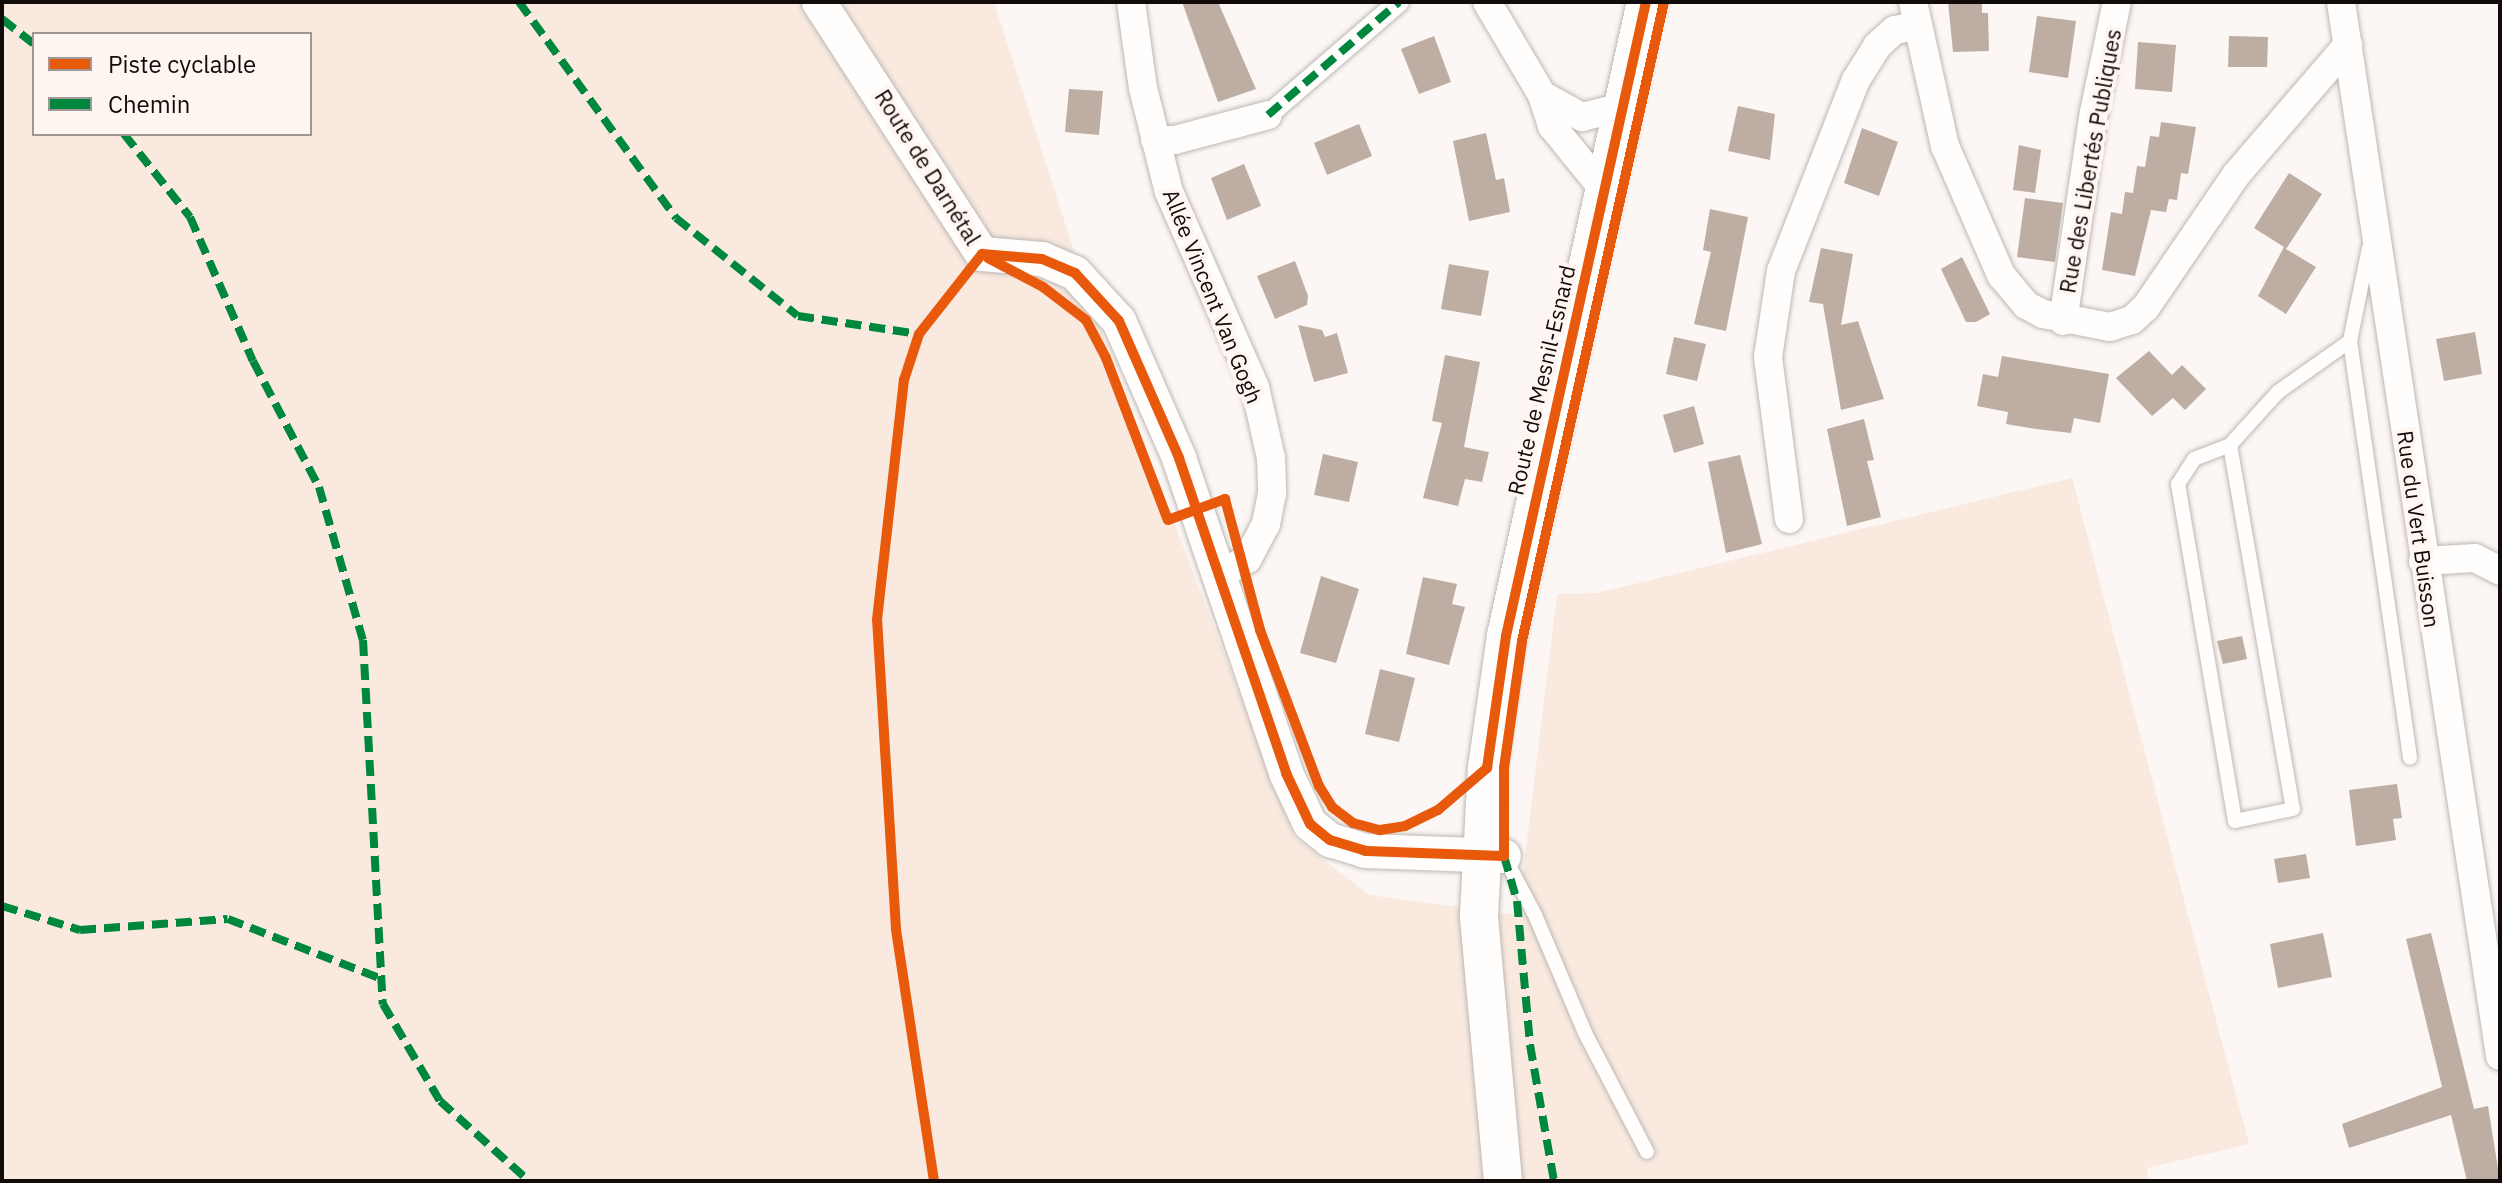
<!DOCTYPE html>
<meta charset="utf-8">
<style>
body{margin:0}
#map{position:relative;width:2502px;height:1183px;overflow:hidden;background:#fcf7f4;font-family:"IBM Plex Sans",sans-serif}
div>[style]{position:absolute}
.green>*{inset:0;background:#f9e9df}
.building>*{inset:0;background:#bdada3}
.roads{filter:drop-shadow(0 0 2px #bdb8b5) drop-shadow(0 0 2px #bdb8b5)}
.service>*{height:14px;margin:-7px;padding:0 7px;transform-origin:7px;border-radius:7px;background:#fffefd}
.pedestrian>*{height:20px;margin:-10px;padding:0 10px;transform-origin:10px;border-radius:10px;background:#fffefd}
.minor>*{height:28px;margin:-14px;padding:0 14px;transform-origin:14px;border-radius:14px;background:#fffefd}
.tertiary>*{height:34px;margin:-17px;padding:0 17px;transform-origin:17px;border-radius:17px;background:#fffefd}
.secondary>*{height:38px;margin:-19px;padding:0 19px;transform-origin:19px;border-radius:19px;background:#fffefd}
.quiet>*{height:8px;margin-top:-4px;transform-origin:0;background:repeating-linear-gradient(90deg,#00873e 0 16px,transparent 0 24px)}
.cycleway>*{height:10px;margin:-5px;padding:0 5px;transform-origin:5px;border-radius:5px;background:#e8590c}
span{translate:-50% -50%;white-space:nowrap;text-align:center;line-height:1.15;-webkit-text-stroke:8px #fff6f1;paint-order:stroke}
.street-label{font-size:22px;color:#110c0a}
.frame{position:absolute;inset:0;border:4px solid #110c0a;pointer-events:none}
.legend{position:absolute;left:32px;top:32px;width:280px;height:104px;box-sizing:border-box;background:#fff6f1;border:2px solid #a09895;margin:0;padding:10px 14px;list-style:none;font-size:24px;color:#110c0a}
.legend li{display:flex;align-items:center;gap:16px;height:40px}
.legend b{width:40px;border:2px solid #a09895}
</style>
<div id="map">
<div class="green">
<i style="clip-path:polygon(evenodd,2px 2px,994px 2px,1092px 307px,1294px 837px,1369px 895px,1518px 915px,1557px 594px,1597px 593px,2072px 478px,2249px 1144px,2147px 1168px,2149px 1181px,2px 1181px,2px 2px,34px 34px,310px 34px,310px 134px,34px 134px,34px 34px)"></i>
</div>
<div class="building">
<i style="clip-path:polygon(1182px 2px,1218px 2px,1256px 89px,1218px 102px)"></i>
<i style="clip-path:polygon(1948px 2px,1982px 2px,1982px 13px,1988px 13px,1989px 51px,1953px 52px)"></i>
<i style="clip-path:polygon(2037px 16px,2076px 21px,2068px 78px,2029px 72px)"></i>
<i style="clip-path:polygon(1434px 36px,1451px 82px,1419px 94px,1401px 49px)"></i>
<i style="clip-path:polygon(2229px 36px,2268px 37px,2267px 67px,2228px 67px)"></i>
<i style="clip-path:polygon(2138px 42px,2176px 45px,2172px 92px,2135px 89px)"></i>
<i style="clip-path:polygon(1069px 89px,1103px 91px,1099px 135px,1065px 132px)"></i>
<i style="clip-path:polygon(1738px 106px,1775px 114px,1770px 160px,1728px 151px)"></i>
<i style="clip-path:polygon(2161px 122px,2196px 127px,2188px 174px,2181px 173px,2177px 200px,2169px 199px,2166px 212px,2151px 210px,2135px 276px,2102px 270px,2111px 212px,2122px 214px,2125px 192px,2133px 193px,2137px 166px,2145px 167px,2150px 136px,2159px 137px)"></i>
<i style="clip-path:polygon(1359px 124px,1372px 156px,1327px 175px,1314px 143px)"></i>
<i style="clip-path:polygon(1862px 128px,1898px 142px,1879px 196px,1844px 183px)"></i>
<i style="clip-path:polygon(1486px 133px,1496px 180px,1504px 178px,1510px 212px,1469px 221px,1453px 141px)"></i>
<i style="clip-path:polygon(2019px 145px,2041px 150px,2035px 193px,2013px 190px)"></i>
<i style="clip-path:polygon(1244px 164px,1261px 206px,1227px 220px,1211px 178px)"></i>
<i style="clip-path:polygon(2289px 173px,2322px 194px,2286px 249px,2316px 267px,2286px 314px,2258px 296px,2284px 247px,2254px 228px)"></i>
<i style="clip-path:polygon(2025px 198px,2063px 203px,2055px 262px,2017px 257px)"></i>
<i style="clip-path:polygon(1710px 209px,1748px 217px,1726px 331px,1694px 324px,1711px 252px,1703px 250px)"></i>
<i style="clip-path:polygon(1821px 248px,1853px 254px,1841px 325px,1858px 321px,1884px 399px,1841px 410px,1823px 304px,1809px 302px)"></i>
<i style="clip-path:polygon(1962px 257px,1990px 314px,1976px 322px,1966px 322px,1941px 269px)"></i>
<i style="clip-path:polygon(1295px 261px,1308px 296px,1307px 305px,1275px 319px,1257px 276px)"></i>
<i style="clip-path:polygon(1449px 264px,1489px 271px,1481px 316px,1441px 309px)"></i>
<i style="clip-path:polygon(1298px 325px,1322px 330px,1325px 337px,1337px 333px,1348px 373px,1314px 382px)"></i>
<i style="clip-path:polygon(2475px 332px,2482px 374px,2444px 381px,2436px 339px)"></i>
<i style="clip-path:polygon(1674px 337px,1706px 344px,1697px 381px,1666px 374px)"></i>
<i style="clip-path:polygon(2149px 351px,2172px 375px,2182px 365px,2206px 389px,2185px 410px,2173px 398px,2152px 416px,2116px 378px)"></i>
<i style="clip-path:polygon(1445px 355px,1480px 362px,1464px 447px,1489px 452px,1482px 482px,1465px 479px,1458px 506px,1423px 498px,1442px 423px,1432px 421px)"></i>
<i style="clip-path:polygon(2002px 356px,2109px 374px,2100px 423px,2074px 418px,2071px 433px,2036px 429px,2006px 424px,2008px 412px,1977px 406px,1983px 374px,1998px 377px)"></i>
<i style="clip-path:polygon(1694px 406px,1704px 444px,1674px 453px,1663px 415px)"></i>
<i style="clip-path:polygon(1864px 419px,1874px 460px,1867px 461px,1881px 517px,1847px 526px,1827px 429px)"></i>
<i style="clip-path:polygon(1323px 454px,1358px 462px,1349px 502px,1314px 495px)"></i>
<i style="clip-path:polygon(1740px 455px,1762px 544px,1726px 553px,1708px 462px)"></i>
<i style="clip-path:polygon(1321px 576px,1359px 589px,1336px 663px,1300px 653px)"></i>
<i style="clip-path:polygon(1423px 577px,1457px 584px,1452px 604px,1465px 607px,1449px 665px,1406px 654px)"></i>
<i style="clip-path:polygon(2242px 636px,2247px 659px,2223px 664px,2217px 641px)"></i>
<i style="clip-path:polygon(1380px 669px,1415px 678px,1399px 742px,1365px 734px)"></i>
<i style="clip-path:polygon(2397px 784px,2402px 818px,2393px 819px,2396px 840px,2356px 846px,2349px 790px)"></i>
<i style="clip-path:polygon(2306px 854px,2310px 878px,2278px 883px,2274px 859px)"></i>
<i style="clip-path:polygon(2323px 933px,2332px 977px,2278px 988px,2270px 944px)"></i>
<i style="clip-path:polygon(2431px 933px,2474px 1109px,2488px 1106px,2500px 1181px,2467px 1181px,2451px 1115px,2349px 1148px,2342px 1124px,2442px 1087px,2406px 939px)"></i>
</div>
<div class="roads">
<div class="service">
<i style="left:2350px;top:341px;width:421px;rotate:81.8deg"></i>
<i style="left:2230px;top:445px;width:369px;rotate:80.2deg"></i>
<i style="left:2293px;top:809px;width:59px;rotate:168.3deg"></i>
<i style="left:2235px;top:821px;width:342px;rotate:-99.6deg"></i>
<i style="left:2178px;top:484px;width:30px;rotate:-57deg"></i>
<i style="left:2194px;top:459px;width:39px;rotate:-21deg"></i>
<i style="left:2230px;top:445px;width:72px;rotate:-47.8deg"></i>
<i style="left:2278px;top:392px;width:88px;rotate:-35.3deg"></i>
<i style="left:2350px;top:341px;width:95px;rotate:-78.5deg"></i>
<i style="left:1504px;top:856px;width:67px;rotate:62.3deg"></i>
<i style="left:1535px;top:915px;width:128px;rotate:67deg"></i>
<i style="left:1585px;top:1033px;width:134px;rotate:62.5deg"></i>
</div>
<div class="pedestrian">
<i style="left:1268px;top:115px;width:173px;rotate:-40.8deg"></i>
</div>
<div class="minor">
<i style="left:1131px;top:2px;width:87px;rotate:82.1deg"></i>
<i style="left:1143px;top:88px;width:107px;rotate:76deg"></i>
<i style="left:1169px;top:192px;width:213px;rotate:66.2deg"></i>
<i style="left:1255px;top:387px;width:73px;rotate:77.3deg"></i>
<i style="left:1271px;top:458px;width:35px;rotate:88deg"></i>
<i style="left:1272px;top:493px;width:32px;rotate:101deg"></i>
<i style="left:1266px;top:524px;width:40px;rotate:118deg"></i>
<i style="left:1247px;top:559px;width:29px;rotate:149deg"></i>
<i style="left:1487px;top:2px;width:108px;rotate:59.4deg"></i>
<i style="left:1542px;top:95px;width:46px;rotate:28.8deg"></i>
<i style="left:1582px;top:117px;width:41px;rotate:-14deg"></i>
<i style="left:1913px;top:2px;width:148px;rotate:77.5deg"></i>
<i style="left:1945px;top:146px;width:141px;rotate:66.5deg"></i>
<i style="left:2001px;top:275px;width:39px;rotate:50deg"></i>
<i style="left:2026px;top:305px;width:19px;rotate:28deg"></i>
<i style="left:2043px;top:314px;width:68px;rotate:11deg"></i>
<i style="left:2110px;top:327px;width:23px;rotate:-18deg"></i>
<i style="left:2132px;top:320px;width:19px;rotate:-43deg"></i>
<i style="left:2146px;top:307px;width:160px;rotate:-55.7deg"></i>
<i style="left:2236px;top:175px;width:172px;rotate:-49.3deg"></i>
<i style="left:2341px;top:2px;width:1066px;rotate:81.42deg"></i>
<i style="left:1542px;top:95px;width:33px;rotate:72deg"></i>
<i style="left:1552px;top:126px;width:82px;rotate:50.9deg"></i>
<i style="left:1155px;top:140px;width:20px"></i>
<i style="left:1175px;top:140px;width:96px;rotate:-15deg"></i>
<i style="left:2063px;top:321px;width:211px;rotate:-81.6deg"></i>
<i style="left:2094px;top:112px;width:112px;rotate:-78.2deg"></i>
<i style="left:1789px;top:519px;width:163px;rotate:-97.4deg"></i>
<i style="left:1768px;top:357px;width:87px;rotate:-81.4deg"></i>
<i style="left:1781px;top:271px;width:205px;rotate:-68.6deg"></i>
<i style="left:1856px;top:80px;width:40px;rotate:-58deg"></i>
<i style="left:1877px;top:46px;width:24px;rotate:-42deg"></i>
<i style="left:1895px;top:30px;width:21px;rotate:-11deg"></i>
<i style="left:2423px;top:561px;width:52px;rotate:-3.3deg"></i>
<i style="left:2475px;top:558px;width:28px;rotate:27deg"></i>
</div>
<div class="tertiary">
<i style="left:819px;top:2px;width:300px;rotate:57.1deg"></i>
<i style="left:982px;top:254px;width:60px;rotate:4.8deg"></i>
<i style="left:1042px;top:259px;width:36px;rotate:23deg"></i>
<i style="left:1075px;top:273px;width:65px;rotate:47.5deg"></i>
<i style="left:1119px;top:321px;width:150px;rotate:66.3deg"></i>
<i style="left:1179px;top:458px;width:333px;rotate:71.2deg"></i>
<i style="left:1286px;top:773px;width:56px;rotate:64.8deg"></i>
<i style="left:1310px;top:824px;width:26px;rotate:39deg"></i>
<i style="left:1330px;top:840px;width:37px;rotate:17deg"></i>
<i style="left:1365px;top:851px;width:139px;rotate:2.1deg"></i>
</div>
<div class="secondary">
<i style="left:1503px;top:1181px;width:267px;rotate:-95.2deg"></i>
<i style="left:1479px;top:915px;width:147px;rotate:-86.9deg"></i>
<i style="left:1487px;top:768px;width:133px;rotate:-81.8deg"></i>
<i style="left:1506px;top:636px;width:649px;rotate:-77.55deg"></i>
</div>
</div>
<div class="quiet">
<i style="left:519px;top:2px;width:267px;rotate:54deg"></i>
<i style="left:676px;top:218px;width:156px;rotate:38.8deg"></i>
<i style="left:798px;top:316px;width:122px;rotate:8.5deg"></i>
<i style="left:2px;top:19px;width:41px;rotate:38deg"></i>
<i style="left:1268px;top:115px;width:173px;rotate:-40.8deg"></i>
<i style="left:124px;top:134px;width:106px;rotate:51.5deg"></i>
<i style="left:190px;top:217px;width:157px;rotate:66.4deg"></i>
<i style="left:253px;top:361px;width:142px;rotate:62.4deg"></i>
<i style="left:319px;top:487px;width:159px;rotate:74deg"></i>
<i style="left:363px;top:640px;width:365px;rotate:86.9deg"></i>
<i style="left:383px;top:1004px;width:113px;rotate:59.6deg"></i>
<i style="left:440px;top:1101px;width:120px;rotate:42deg"></i>
<i style="left:1504px;top:856px;width:47px;rotate:73.9deg"></i>
<i style="left:1517px;top:901px;width:145px;rotate:84.8deg"></i>
<i style="left:1530px;top:1045px;width:138px;rotate:80deg"></i>
<i style="left:2px;top:906px;width:82px;rotate:17.1deg"></i>
<i style="left:80px;top:930px;width:148px;rotate:-4.3deg"></i>
<i style="left:228px;top:919px;width:165px;rotate:21.3deg"></i>
</div>
<div class="cycleway">
<i style="left:982px;top:254px;width:60px;rotate:4.8deg"></i>
<i style="left:1042px;top:259px;width:36px;rotate:23deg"></i>
<i style="left:1075px;top:273px;width:65px;rotate:47.5deg"></i>
<i style="left:1119px;top:321px;width:150px;rotate:66.3deg"></i>
<i style="left:1179px;top:458px;width:333px;rotate:71.2deg"></i>
<i style="left:1286px;top:773px;width:56px;rotate:64.8deg"></i>
<i style="left:1310px;top:824px;width:26px;rotate:39deg"></i>
<i style="left:1330px;top:840px;width:37px;rotate:17deg"></i>
<i style="left:1365px;top:851px;width:139px;rotate:2.1deg"></i>
<i style="left:1504px;top:856px;width:88px;rotate:-90deg"></i>
<i style="left:1504px;top:768px;width:128px;rotate:-81.9deg"></i>
<i style="left:1522px;top:641px;width:655px;rotate:-77.47deg"></i>
<i style="left:988px;top:258px;width:62px;rotate:27.8deg"></i>
<i style="left:1043px;top:287px;width:54px;rotate:37.5deg"></i>
<i style="left:1086px;top:320px;width:43px;rotate:62.2deg"></i>
<i style="left:1106px;top:358px;width:173px;rotate:69.1deg"></i>
<i style="left:1168px;top:520px;width:61px;rotate:-20.2deg"></i>
<i style="left:1225px;top:499px;width:136px;rotate:75deg"></i>
<i style="left:1260px;top:630px;width:167px;rotate:69.3deg"></i>
<i style="left:1319px;top:786px;width:25px;rotate:58deg"></i>
<i style="left:1332px;top:807px;width:26px;rotate:37deg"></i>
<i style="left:1353px;top:823px;width:28px;rotate:15deg"></i>
<i style="left:1380px;top:830px;width:25px;rotate:-9deg"></i>
<i style="left:1405px;top:826px;width:37px;rotate:-26deg"></i>
<i style="left:1438px;top:810px;width:65px;rotate:-40.6deg"></i>
<i style="left:1487px;top:768px;width:133px;rotate:-81.8deg"></i>
<i style="left:1506px;top:636px;width:649px;rotate:-77.55deg"></i>
<i style="left:934px;top:1181px;width:255px;rotate:-98.6deg"></i>
<i style="left:896px;top:929px;width:310px;rotate:-93.5deg"></i>
<i style="left:877px;top:620px;width:242px;rotate:-83.6deg"></i>
<i style="left:904px;top:380px;width:48px;rotate:-71.9deg"></i>
<i style="left:919px;top:334px;width:102px;rotate:-51.8deg"></i>
</div>
<div class="street-label">
<span style="left:2090px;top:161px;rotate:-80deg">Rue des Libertés Publiques</span>
<span style="left:928px;top:167px;rotate:58deg">Route de Darnétal</span>
<span style="left:1213px;top:296px;rotate:68deg">Allée Vincent Van Gogh</span>
<span style="left:1541px;top:380px;rotate:-77deg">Route de Mesnil-Esnard</span>
<span style="left:2419px;top:529px;rotate:82deg">Rue du Vert Buisson</span>
</div>
<div class="frame"></div>
<ul class="legend">
<li><b style="height:10px;background:#e8590c"></b>Piste cyclable</li>
<li><b style="height:10px;background:#00873e"></b>Chemin</li>
</ul>
</div>
